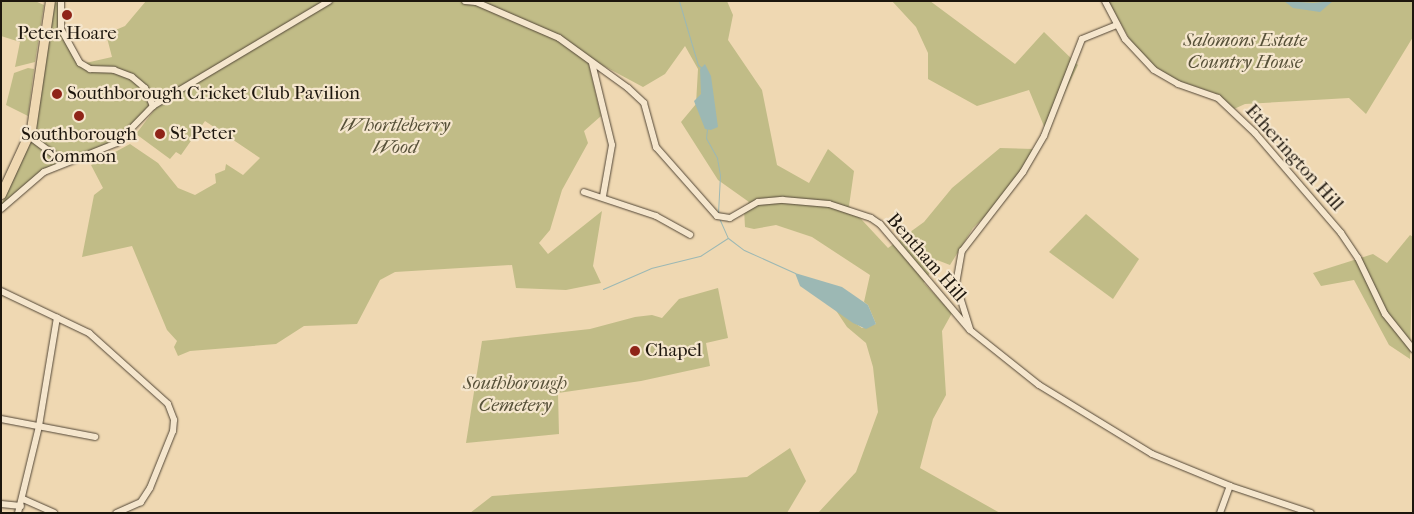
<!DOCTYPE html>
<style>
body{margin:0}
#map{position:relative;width:1414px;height:514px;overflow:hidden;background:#efd8b2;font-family:"IM FELL French Canon",serif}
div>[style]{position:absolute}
.green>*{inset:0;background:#c1bc87}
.water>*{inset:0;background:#9cb8b4}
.stream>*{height:1px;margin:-0.5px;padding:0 0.5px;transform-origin:0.5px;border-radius:0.5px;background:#9cb8b4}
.roads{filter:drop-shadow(0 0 1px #524636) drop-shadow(0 0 1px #524636)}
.minor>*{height:6px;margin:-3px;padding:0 3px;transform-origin:3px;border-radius:3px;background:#f5e6cd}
.highway>*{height:9px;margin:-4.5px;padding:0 4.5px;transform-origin:4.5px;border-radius:4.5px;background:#efd8b2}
.dots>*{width:14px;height:14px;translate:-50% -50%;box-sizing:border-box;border:2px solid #f5e6cd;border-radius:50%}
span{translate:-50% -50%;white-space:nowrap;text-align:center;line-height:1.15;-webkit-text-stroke:4.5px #f5e6cd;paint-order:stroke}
.poi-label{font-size:19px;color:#1d160d}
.left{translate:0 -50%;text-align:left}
.park-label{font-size:19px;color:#565038;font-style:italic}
.street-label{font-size:19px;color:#1d160d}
.frame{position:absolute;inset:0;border:2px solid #1d160d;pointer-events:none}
</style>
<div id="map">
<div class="green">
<i style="clip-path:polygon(1px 1px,35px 1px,44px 5px,35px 62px,15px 67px,20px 42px,1px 36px)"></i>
<i style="clip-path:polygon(146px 1px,727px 1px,733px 15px,728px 40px,762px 90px,777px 165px,809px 183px,828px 149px,854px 171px,849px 206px,888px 248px,924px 222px,952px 188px,1000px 148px,1034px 149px,1000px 202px,973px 228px,950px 265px,937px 260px,924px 283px,952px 313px,942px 331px,946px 395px,933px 419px,920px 468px,1000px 513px,818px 513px,856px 472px,878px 412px,873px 367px,866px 343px,847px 327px,835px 309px,862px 328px,876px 324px,868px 305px,864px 302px,870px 275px,812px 237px,776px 225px,754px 229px,745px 227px,744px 209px,749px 202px,718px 180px,681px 122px,696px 104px,698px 69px,685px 46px,665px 74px,643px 87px,587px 57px,601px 116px,584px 131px,588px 143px,562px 190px,550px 230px,539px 243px,548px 254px,602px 211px,593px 266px,601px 283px,566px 290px,516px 288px,512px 265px,395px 272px,380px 280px,357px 324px,304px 326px,276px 344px,190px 351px,178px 356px,174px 347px,177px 341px,167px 330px,132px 246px,82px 257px,94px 195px,103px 188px,91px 165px,130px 144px,158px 163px,178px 188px,195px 195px,216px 183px,215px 174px,225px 170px,226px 164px,243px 175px,260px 158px,205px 121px,181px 155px,176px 152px,170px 159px,136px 134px,158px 105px,171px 99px,163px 93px,153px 106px,147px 93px,149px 107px,120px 140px,45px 170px,1px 205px,33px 136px,53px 2px,59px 3px,60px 27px,81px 65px,92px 70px,125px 75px,146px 92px,132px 77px,81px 64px,112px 57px,106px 34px,125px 26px)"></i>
<i style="clip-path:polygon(892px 1px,930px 1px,1015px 64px,1044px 32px,1078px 65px,1046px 131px,1029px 90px,977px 106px,928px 79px,928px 53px,916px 27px)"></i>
<i style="clip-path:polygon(1108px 1px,1413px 1px,1413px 37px,1366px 114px,1349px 98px,1245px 104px,1234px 109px,1214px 93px,1173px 79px,1150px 63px,1134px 47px)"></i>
<i style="clip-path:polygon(28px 68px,34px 69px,28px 116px,6px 105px,14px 73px)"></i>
<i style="clip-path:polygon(1086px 214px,1139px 259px,1113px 299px,1049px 252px)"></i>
<i style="clip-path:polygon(1410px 235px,1413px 237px,1410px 359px,1389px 345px,1354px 280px,1321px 286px,1313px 273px,1373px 254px,1387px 263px)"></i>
<i style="clip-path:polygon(718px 288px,728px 338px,706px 343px,710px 366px,641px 381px,558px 393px,559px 434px,466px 443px,482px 341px,590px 329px,635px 317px,652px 315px,662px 318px,679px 299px)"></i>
<i style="clip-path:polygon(790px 448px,806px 481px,787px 513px,470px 513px,492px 496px,747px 477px)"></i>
</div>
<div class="water">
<i style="clip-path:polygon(1284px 1px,1313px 3px,1333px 1px,1320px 12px,1293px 8px)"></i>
<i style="clip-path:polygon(705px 64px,711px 76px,718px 127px,711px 130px,705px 129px,694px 101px,701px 94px,700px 69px)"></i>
<i style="clip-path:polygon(795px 273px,842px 287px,868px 305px,876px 324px,866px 329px,853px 323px,800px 286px)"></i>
</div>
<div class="stream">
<i style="left:679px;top:1px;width:67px;rotate:73.5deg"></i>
<i style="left:698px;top:65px;width:5px;rotate:37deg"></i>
<i style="left:707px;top:129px;width:9px;rotate:96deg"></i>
<i style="left:706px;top:138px;width:23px;rotate:61deg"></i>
<i style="left:717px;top:158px;width:17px;rotate:80deg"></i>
<i style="left:720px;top:175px;width:37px;rotate:93deg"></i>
<i style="left:719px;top:218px;width:22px;rotate:66deg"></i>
<i style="left:728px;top:238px;width:20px;rotate:37deg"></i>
<i style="left:744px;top:250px;width:56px;rotate:24.3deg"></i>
<i style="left:603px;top:289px;width:52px;rotate:-23.6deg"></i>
<i style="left:651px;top:268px;width:50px;rotate:-13.8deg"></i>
<i style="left:700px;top:256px;width:33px;rotate:-33deg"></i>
</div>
<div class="roads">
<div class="minor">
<i style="left:61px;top:1px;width:28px;rotate:90deg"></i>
<i style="left:61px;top:29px;width:39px;rotate:61deg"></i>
<i style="left:80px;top:63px;width:12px;rotate:31deg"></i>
<i style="left:90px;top:69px;width:24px;rotate:2deg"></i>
<i style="left:114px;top:70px;width:19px;rotate:21deg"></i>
<i style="left:132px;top:77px;width:17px;rotate:40deg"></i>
<i style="left:145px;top:88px;width:20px;rotate:66deg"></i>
<i style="left:465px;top:1px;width:11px;rotate:5deg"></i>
<i style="left:476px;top:2px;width:90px;rotate:23.4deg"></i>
<i style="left:559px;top:38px;width:85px;rotate:35.9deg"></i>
<i style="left:628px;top:88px;width:22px;rotate:43deg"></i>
<i style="left:644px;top:103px;width:46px;rotate:74.7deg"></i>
<i style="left:656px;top:147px;width:92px;rotate:48.5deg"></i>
<i style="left:717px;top:216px;width:13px;rotate:9deg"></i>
<i style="left:730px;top:218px;width:32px;rotate:-30deg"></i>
<i style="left:758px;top:202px;width:25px;rotate:-5deg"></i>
<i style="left:783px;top:200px;width:46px;rotate:5deg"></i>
<i style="left:829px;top:204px;width:44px;rotate:18.4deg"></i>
<i style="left:871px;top:218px;width:11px;rotate:34deg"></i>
<i style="left:880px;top:224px;width:139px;rotate:49.7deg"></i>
<i style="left:970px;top:330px;width:88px;rotate:38.6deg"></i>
<i style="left:1039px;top:385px;width:132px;rotate:31.4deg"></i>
<i style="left:1152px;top:454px;width:84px;rotate:22.3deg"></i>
<i style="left:1230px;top:486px;width:85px;rotate:18.4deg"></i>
<i style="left:1105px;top:1px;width:43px;rotate:62.2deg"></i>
<i style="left:1125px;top:39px;width:42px;rotate:46.9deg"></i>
<i style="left:1154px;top:70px;width:28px;rotate:30deg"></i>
<i style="left:1178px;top:84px;width:42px;rotate:19.3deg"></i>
<i style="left:1218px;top:98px;width:51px;rotate:43.4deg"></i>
<i style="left:1255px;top:133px;width:132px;rotate:49.3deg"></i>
<i style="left:1341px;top:233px;width:30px;rotate:56deg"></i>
<i style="left:1358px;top:258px;width:62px;rotate:64.3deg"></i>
<i style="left:1385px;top:314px;width:45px;rotate:51.3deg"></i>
<i style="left:592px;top:63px;width:84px;rotate:76.3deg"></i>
<i style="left:612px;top:145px;width:52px;rotate:100deg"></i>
<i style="left:29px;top:136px;width:45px;rotate:36.9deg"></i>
<i style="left:584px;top:192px;width:76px;rotate:18.4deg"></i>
<i style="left:656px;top:216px;width:39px;rotate:29deg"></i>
<i style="left:1px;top:209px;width:57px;rotate:-40.7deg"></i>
<i style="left:44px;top:172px;width:79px;rotate:-21.7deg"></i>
<i style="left:117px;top:143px;width:52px;rotate:-45.8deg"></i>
<i style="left:153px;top:106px;width:205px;rotate:-30.8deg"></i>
<i style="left:1px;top:291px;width:98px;rotate:25.5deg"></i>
<i style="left:89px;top:333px;width:106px;rotate:41.9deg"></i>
<i style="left:168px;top:404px;width:17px;rotate:69deg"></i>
<i style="left:174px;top:420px;width:11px;rotate:95deg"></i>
<i style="left:173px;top:431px;width:61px;rotate:112deg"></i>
<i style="left:150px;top:488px;width:17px;rotate:123deg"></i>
<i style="left:141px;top:502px;width:27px;rotate:156deg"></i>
<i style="left:970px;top:329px;width:47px;rotate:-107.3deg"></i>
<i style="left:956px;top:284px;width:34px;rotate:-80deg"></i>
<i style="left:962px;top:251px;width:100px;rotate:-52.3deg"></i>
<i style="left:1023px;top:172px;width:42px;rotate:-59.7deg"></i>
<i style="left:1044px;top:136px;width:104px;rotate:-68.6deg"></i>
<i style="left:1082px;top:39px;width:38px;rotate:-22deg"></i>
<i style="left:1px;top:419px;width:96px;rotate:10.8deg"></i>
<i style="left:23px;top:499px;width:34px;rotate:24deg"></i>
<i style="left:1px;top:504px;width:20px;rotate:6deg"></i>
<i style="left:18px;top:513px;width:89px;rotate:-76.4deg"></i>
<i style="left:39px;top:426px;width:110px;rotate:-80.6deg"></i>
<i style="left:1220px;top:513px;width:29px;rotate:-70deg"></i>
</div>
<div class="highway">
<i style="left:1px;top:194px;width:72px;rotate:-65.2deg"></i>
<i style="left:31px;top:129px;width:129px;rotate:-81.6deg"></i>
</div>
</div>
<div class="dots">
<i style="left:67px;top:15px;background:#8f2418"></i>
<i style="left:57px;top:94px;background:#8f2418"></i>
<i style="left:79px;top:116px;background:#8f2418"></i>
<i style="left:160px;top:134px;background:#8f2418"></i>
<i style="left:635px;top:351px;background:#8f2418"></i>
</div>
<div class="poi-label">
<span style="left:67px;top:34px">Peter Hoare</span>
<span class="left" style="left:67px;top:94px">Southborough Cricket Club Pavilion</span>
<span class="left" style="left:170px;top:134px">St Peter</span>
<span style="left:79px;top:146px">Southborough<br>Common</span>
<span class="left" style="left:645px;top:351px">Chapel</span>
</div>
<div class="park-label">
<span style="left:1245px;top:52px">Salomons Estate<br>Country House</span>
<span style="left:395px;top:137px">Whortleberry<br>Wood</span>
<span style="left:515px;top:395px">Southborough<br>Cemetery</span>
</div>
<div class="street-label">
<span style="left:1294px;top:158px;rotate:48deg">Etherington Hill</span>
<span style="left:926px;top:258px;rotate:49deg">Bentham Hill</span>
</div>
<div class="frame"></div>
</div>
